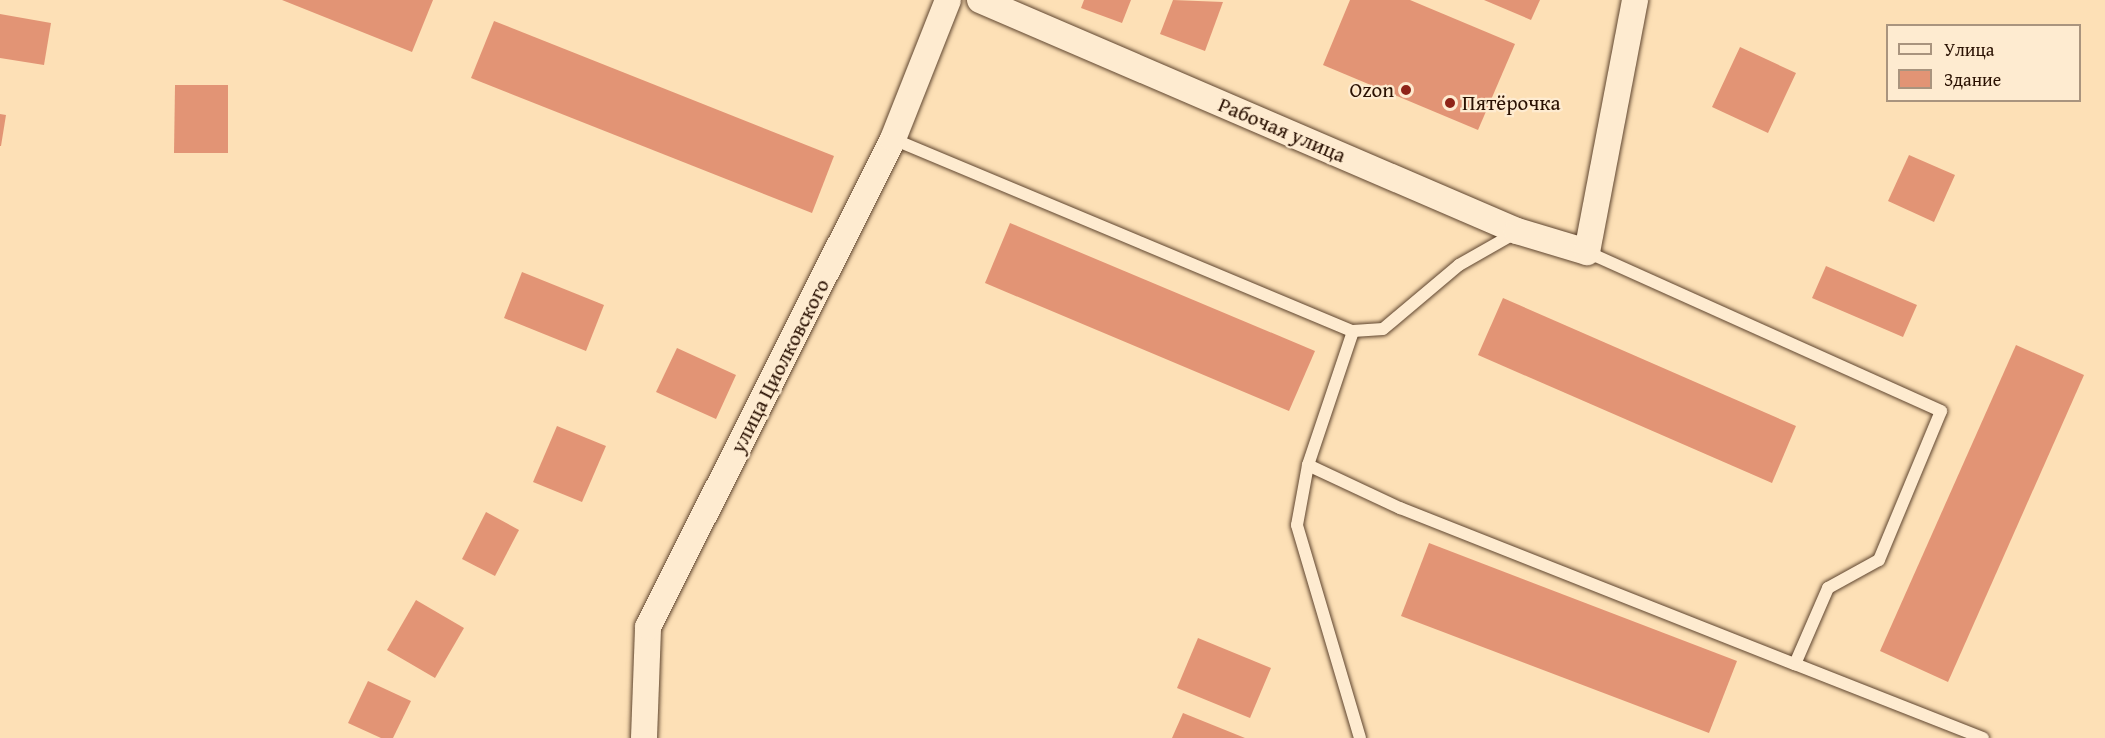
<!DOCTYPE html>
<meta charset="utf-8">
<style>
body{margin:0}
#map{position:relative;width:2105px;height:738px;overflow:hidden;background:#fde0b6;font-family:"Gentium Book Plus",serif}
div>[style]{position:absolute}
.building>*{inset:0;background:#e29475}
.roads{filter:drop-shadow(0 0 2px #5f452f) drop-shadow(0 0 2px #5f452f)}
.lane>*{height:12px;margin:-6px;padding:0 6px;transform-origin:6px;border-radius:6px;background:#feebd0}
.street>*{height:26px;margin:-13px;padding:0 13px;transform-origin:13px;border-radius:13px;background:#feebd0}
.dots>*{width:16px;height:16px;translate:-50% -50%;box-sizing:border-box;border:3px solid #feebd0;border-radius:50%}
span{translate:-50% -50%;white-space:nowrap;text-align:center;line-height:1.15;-webkit-text-stroke:4.5px #feebd0;paint-order:stroke}
.poi-label{font-size:21px;color:#2a1102}
.right{translate:-100% -50%;text-align:right}
.left{translate:0 -50%;text-align:left}
.street-label{font-size:21px;color:#2a1102}
.legend{position:absolute;left:1886px;top:24px;width:195px;height:78px;box-sizing:border-box;background:#feebd0;border:2px solid #a9947e;margin:0;padding:8px 10px;list-style:none;font-size:18px;color:#2a1102}
.legend li{display:flex;align-items:center;gap:12px;height:30px}
.legend b{width:30px;border:2px solid #a9947e}
</style>
<div id="map">
<div class="building">
<i style="clip-path:polygon(282px 0,433px 0,412px 52px)"></i>
<i style="clip-path:polygon(1084px 0,1131px 0,1122px 23px,1081px 8px)"></i>
<i style="clip-path:polygon(1173px 0,1223px 2px,1205px 51px,1160px 34px)"></i>
<i style="clip-path:polygon(1350px 0,1410px 0,1515px 44px,1478px 130px,1323px 65px)"></i>
<i style="clip-path:polygon(1484px 0,1540px 0,1531px 20px)"></i>
<i style="clip-path:polygon(0 14px,51px 23px,44px 65px,0 58px)"></i>
<i style="clip-path:polygon(494px 21px,834px 156px,812px 213px,471px 78px)"></i>
<i style="clip-path:polygon(1740px 47px,1796px 73px,1768px 133px,1712px 107px)"></i>
<i style="clip-path:polygon(175px 85px,228px 85px,228px 153px,174px 153px)"></i>
<i style="clip-path:polygon(0 114px,6px 115px,1px 146px,0 146px)"></i>
<i style="clip-path:polygon(1909px 155px,1955px 175px,1934px 222px,1888px 201px)"></i>
<i style="clip-path:polygon(1010px 223px,1315px 351px,1289px 411px,985px 283px)"></i>
<i style="clip-path:polygon(1826px 266px,1917px 305px,1903px 337px,1812px 298px)"></i>
<i style="clip-path:polygon(522px 272px,604px 305px,586px 351px,504px 318px)"></i>
<i style="clip-path:polygon(1503px 298px,1796px 426px,1772px 483px,1478px 355px)"></i>
<i style="clip-path:polygon(2016px 345px,2084px 375px,1948px 682px,1880px 651px)"></i>
<i style="clip-path:polygon(677px 348px,736px 375px,716px 419px,656px 392px)"></i>
<i style="clip-path:polygon(557px 426px,606px 446px,582px 502px,533px 482px)"></i>
<i style="clip-path:polygon(486px 512px,519px 530px,495px 576px,462px 559px)"></i>
<i style="clip-path:polygon(1429px 543px,1737px 661px,1709px 733px,1401px 616px)"></i>
<i style="clip-path:polygon(416px 600px,464px 628px,435px 678px,387px 650px)"></i>
<i style="clip-path:polygon(1198px 638px,1271px 668px,1250px 718px,1177px 688px)"></i>
<i style="clip-path:polygon(368px 681px,411px 701px,393px 738px,381px 738px,348px 723px)"></i>
<i style="clip-path:polygon(1183px 713px,1245px 738px,1172px 738px)"></i>
</div>
<div class="roads">
<div class="lane">
<i style="left:893px;top:139px;width:498px;rotate:22.7deg"></i>
<i style="left:1353px;top:331px;width:30px;rotate:-4deg"></i>
<i style="left:1383px;top:329px;width:99px;rotate:-40.1deg"></i>
<i style="left:1459px;top:265px;width:67px;rotate:-29.6deg"></i>
<i style="left:1308px;top:465px;width:141px;rotate:-71.4deg"></i>
<i style="left:1795px;top:664px;width:202px;rotate:21.5deg"></i>
<i style="left:1360px;top:738px;width:222px;rotate:-106.5deg"></i>
<i style="left:1297px;top:525px;width:61px;rotate:-79.6deg"></i>
<i style="left:1308px;top:465px;width:102px;rotate:25.1deg"></i>
<i style="left:1400px;top:508px;width:425px;rotate:21.6deg"></i>
<i style="left:1795px;top:664px;width:83px;rotate:-66.5deg"></i>
<i style="left:1828px;top:588px;width:58px;rotate:-28.8deg"></i>
<i style="left:1879px;top:560px;width:161px;rotate:-67.4deg"></i>
<i style="left:1941px;top:411px;width:388px;rotate:-155.8deg"></i>
</div>
<div class="street">
<i style="left:980px;top:0;width:585px;rotate:23.28deg"></i>
<i style="left:1517px;top:231px;width:73px;rotate:16.7deg"></i>
<i style="left:1587px;top:252px;width:257px;rotate:-79.2deg"></i>
<i style="left:644px;top:738px;width:111px;rotate:-87.9deg"></i>
<i style="left:648px;top:627px;width:546px;rotate:-63.34deg"></i>
<i style="left:893px;top:139px;width:149px;rotate:-68.4deg"></i>
</div>
</div>
<div class="dots">
<i style="left:1406px;top:90px;background:#8f2418"></i>
<i style="left:1450px;top:103px;background:#8f2418"></i>
</div>
<div class="poi-label">
<span class="right" style="left:1394px;top:90px">Ozon</span>
<span class="left" style="left:1462px;top:103px">Пятёрочка</span>
</div>
<div class="street-label">
<span style="left:1282px;top:130px;rotate:23deg">Рабочая улица</span>
<span style="left:780px;top:366px;rotate:-63deg">улица Циолковского</span>
</div>
<ul class="legend">
<li><b style="height:8px;background:#feebd0"></b>Улица</li>
<li><b style="height:16px;background:#e29475"></b>Здание</li>
</ul>
</div>
